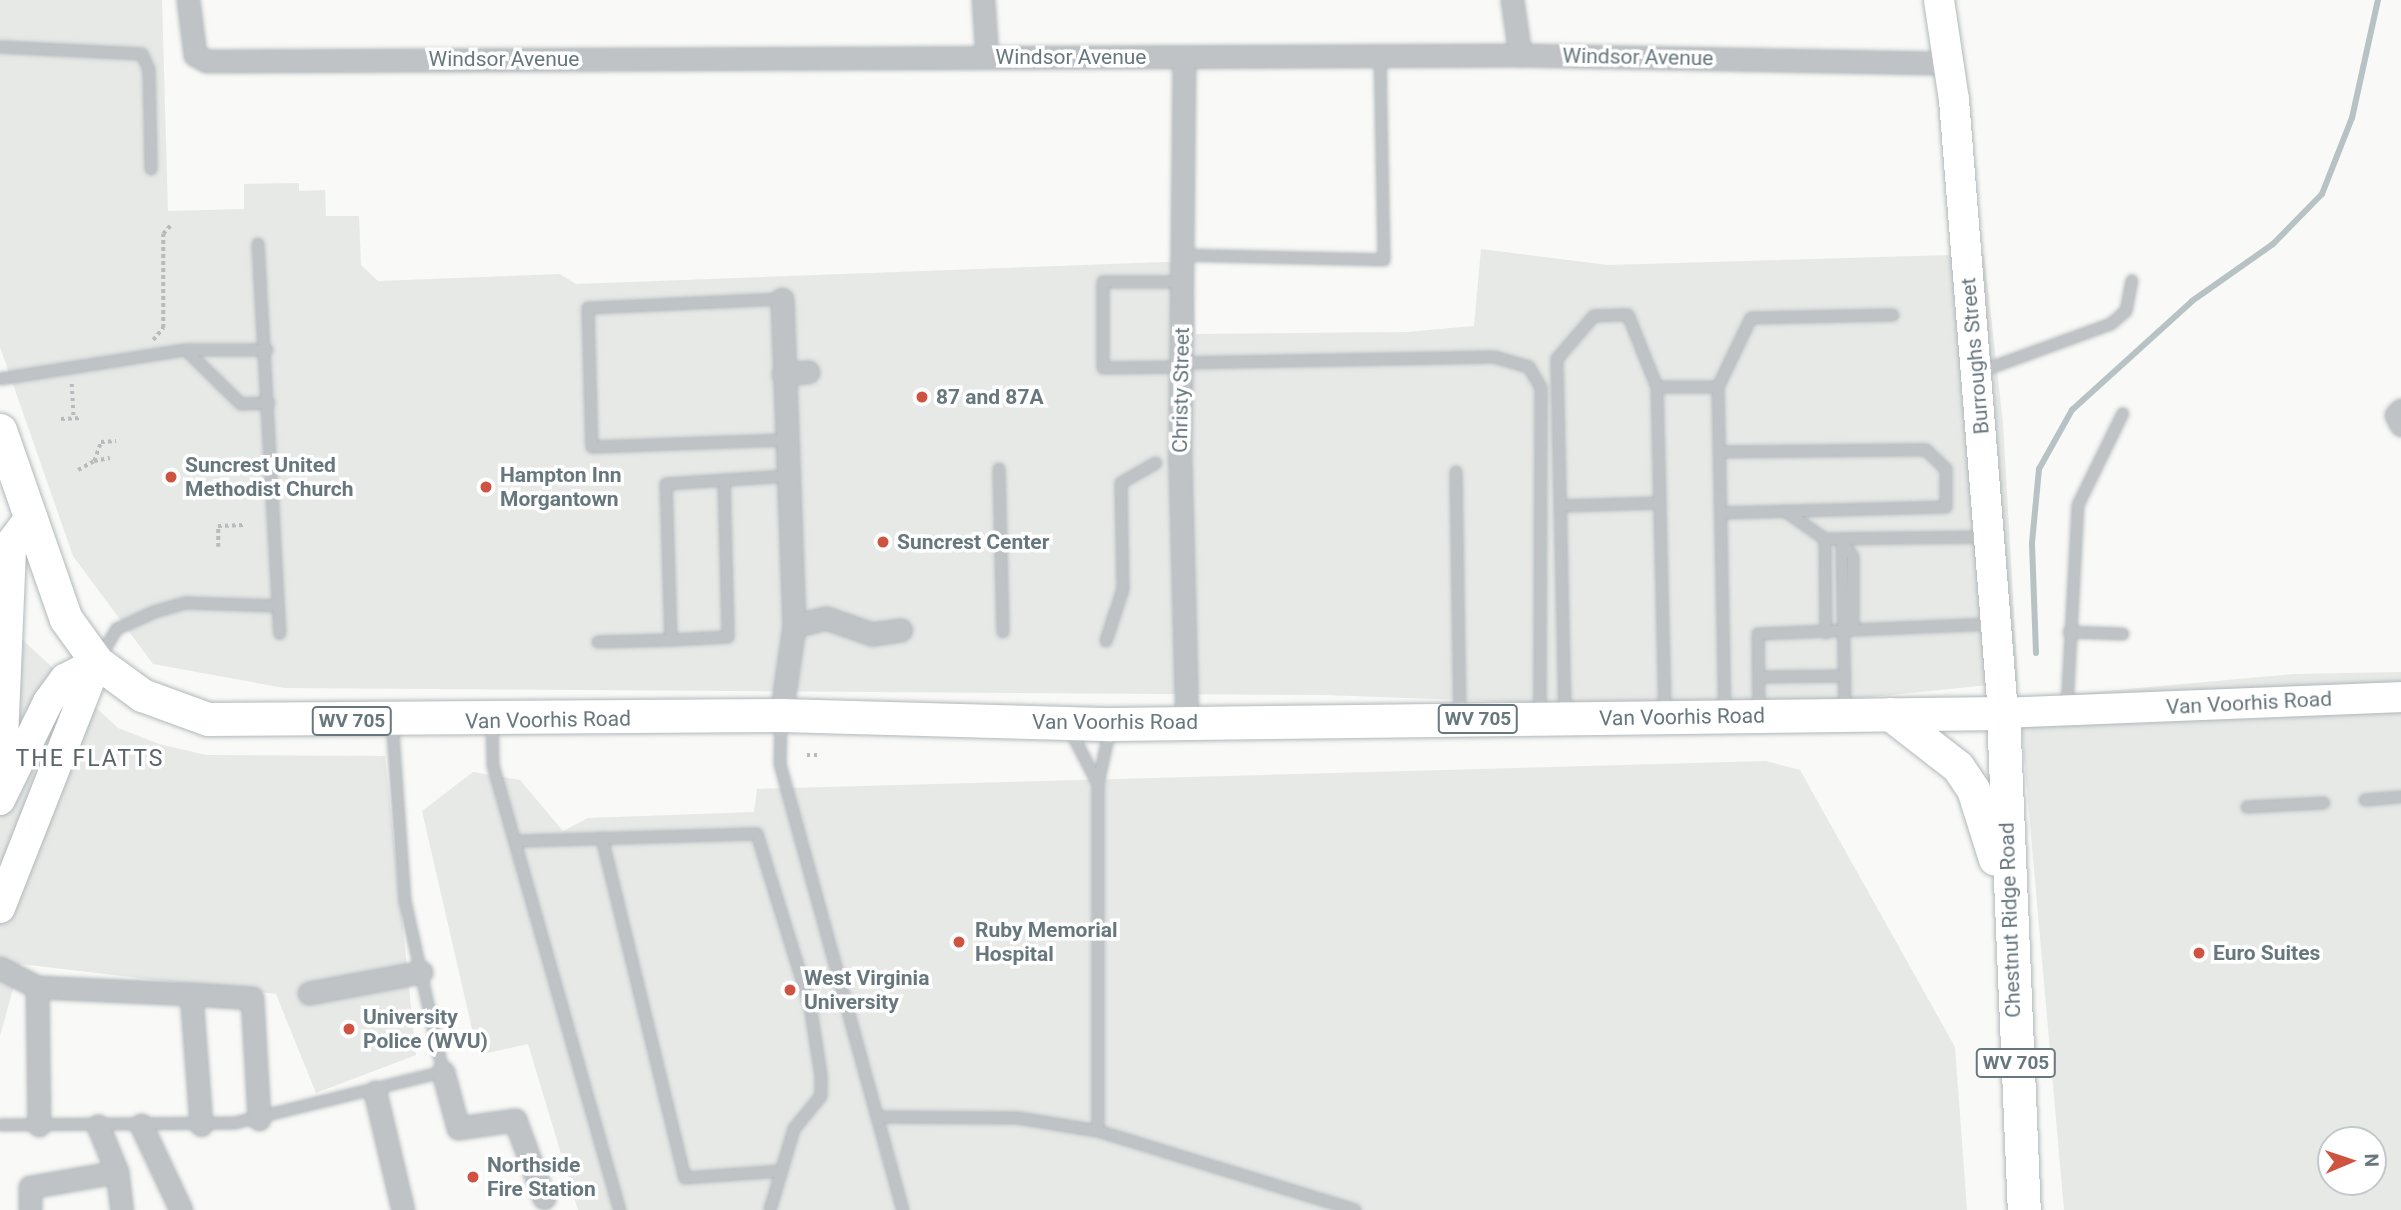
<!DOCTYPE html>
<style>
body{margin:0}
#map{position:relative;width:2401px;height:1210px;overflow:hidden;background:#f9f9f7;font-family:Roboto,sans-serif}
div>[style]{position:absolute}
.built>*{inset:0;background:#e7e9e7}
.stream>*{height:6px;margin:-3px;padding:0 3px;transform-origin:3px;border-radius:3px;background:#b7c2c5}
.path>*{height:3.5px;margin-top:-1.75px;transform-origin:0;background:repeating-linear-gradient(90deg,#b7bbbd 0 3.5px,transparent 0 7px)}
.roads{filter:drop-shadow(0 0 2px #b1b8bb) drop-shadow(0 0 2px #b1b8bb)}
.lane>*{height:10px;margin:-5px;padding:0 5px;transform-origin:5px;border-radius:5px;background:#bfc3c6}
.street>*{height:21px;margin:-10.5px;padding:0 10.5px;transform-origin:10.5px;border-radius:10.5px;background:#bfc3c6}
.secondary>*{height:30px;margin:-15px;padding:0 15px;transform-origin:15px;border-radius:15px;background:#fff}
.primary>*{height:33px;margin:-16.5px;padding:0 16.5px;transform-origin:16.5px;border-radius:16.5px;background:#fff}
.dots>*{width:19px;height:19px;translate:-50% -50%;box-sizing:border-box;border:4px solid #fff;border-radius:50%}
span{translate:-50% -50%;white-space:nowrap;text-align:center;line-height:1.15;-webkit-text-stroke:7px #fff;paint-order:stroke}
.shield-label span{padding:2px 5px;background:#fff;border:2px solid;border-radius:5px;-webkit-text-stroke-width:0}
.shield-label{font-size:19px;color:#67777e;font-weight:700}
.street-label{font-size:21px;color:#67777e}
.poi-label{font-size:21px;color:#67777e;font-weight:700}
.left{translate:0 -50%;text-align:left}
.neighbourhood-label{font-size:23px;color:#59646a;letter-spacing:2px}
.north{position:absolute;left:2317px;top:1126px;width:70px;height:70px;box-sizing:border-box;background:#fff;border:2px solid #c2c9cb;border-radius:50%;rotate:88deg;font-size:19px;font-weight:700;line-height:28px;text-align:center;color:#67777e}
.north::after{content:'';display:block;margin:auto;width:24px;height:32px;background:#cf5341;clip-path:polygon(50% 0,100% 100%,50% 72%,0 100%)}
</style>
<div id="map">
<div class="built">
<i style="clip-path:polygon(0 0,162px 0,168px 211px,244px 209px,244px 184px,299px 183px,299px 191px,325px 190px,326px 216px,359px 216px,361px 265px,378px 281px,560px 274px,576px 284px,1191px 261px,1196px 334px,1406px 332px,1474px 326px,1481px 249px,1608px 265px,1984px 254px,2003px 423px,2018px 682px,1823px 702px,1579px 704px,1324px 695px,284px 688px,153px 664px,73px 556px,0 347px)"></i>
<i style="clip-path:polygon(0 619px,118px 728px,159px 744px,206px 755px,385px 756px,416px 1055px,316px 1093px,276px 994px,20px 964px,0 1036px)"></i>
<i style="clip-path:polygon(evenodd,2401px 672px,2401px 1210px,2064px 1210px,2019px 699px,2294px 674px,2401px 672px,2331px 1140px,2373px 1140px,2373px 1182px,2331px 1182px,2331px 1140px)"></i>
<i style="clip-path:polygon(1766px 761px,1800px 770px,1955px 1047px,1967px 1210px,578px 1210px,528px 1044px,478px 1055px,422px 811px,473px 772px,520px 780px,563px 831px,588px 818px,754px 812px,757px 789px)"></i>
</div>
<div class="stream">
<i style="left:2036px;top:653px;width:110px;rotate:-92.1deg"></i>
<i style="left:2032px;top:543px;width:74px;rotate:-84.6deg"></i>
<i style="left:2039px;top:469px;width:68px;rotate:-60.8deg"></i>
<i style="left:2072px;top:410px;width:162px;rotate:-42.2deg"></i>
<i style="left:2192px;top:301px;width:99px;rotate:-35.1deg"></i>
<i style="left:2273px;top:244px;width:70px;rotate:-45.6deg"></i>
<i style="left:2322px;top:194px;width:82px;rotate:-68.5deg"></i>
<i style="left:2352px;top:118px;width:121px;rotate:-77.6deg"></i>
</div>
<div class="path">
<i style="left:153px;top:340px;width:16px;rotate:-50deg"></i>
<i style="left:163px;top:328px;width:94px;rotate:-90deg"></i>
<i style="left:163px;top:234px;width:11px;rotate:-49deg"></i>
<i style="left:72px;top:384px;width:34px;rotate:87deg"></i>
<i style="left:61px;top:419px;width:19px;rotate:-3deg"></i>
<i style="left:94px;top:461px;width:16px;rotate:-11deg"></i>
<i style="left:78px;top:470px;width:18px;rotate:-29deg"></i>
<i style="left:94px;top:461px;width:20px;rotate:-70deg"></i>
<i style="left:101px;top:442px;width:15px;rotate:-4deg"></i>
<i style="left:218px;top:547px;width:21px;rotate:-90deg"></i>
<i style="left:218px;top:526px;width:27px;rotate:-2deg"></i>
<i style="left:807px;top:755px;width:12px"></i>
</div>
<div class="roads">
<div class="lane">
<i style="left:0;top:47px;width:142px;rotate:2.8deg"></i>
<i style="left:142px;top:54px;width:17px;rotate:66deg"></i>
<i style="left:149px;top:70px;width:99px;rotate:88.8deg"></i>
<i style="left:258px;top:244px;width:390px;rotate:86.8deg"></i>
<i style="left:1182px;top:255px;width:202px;rotate:1.4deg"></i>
<i style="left:1384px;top:260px;width:204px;rotate:-91.1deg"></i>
<i style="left:782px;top:299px;width:194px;rotate:177.3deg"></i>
<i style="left:588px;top:308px;width:139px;rotate:88.4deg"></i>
<i style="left:592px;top:447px;width:195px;rotate:-2.1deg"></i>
<i style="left:186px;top:350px;width:77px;rotate:44.5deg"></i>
<i style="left:241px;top:404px;width:28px;rotate:-2deg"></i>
<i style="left:1182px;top:363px;width:312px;rotate:-1.1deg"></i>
<i style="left:1494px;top:357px;width:36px;rotate:16deg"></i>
<i style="left:1529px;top:367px;width:24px;rotate:60deg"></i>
<i style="left:1541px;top:388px;width:328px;rotate:90.2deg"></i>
<i style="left:1181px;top:367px;width:78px;rotate:179.3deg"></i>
<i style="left:1103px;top:368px;width:86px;rotate:-90deg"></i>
<i style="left:1103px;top:282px;width:79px"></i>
<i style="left:1979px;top:372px;width:140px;rotate:-20deg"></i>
<i style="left:2111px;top:324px;width:20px;rotate:-41deg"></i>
<i style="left:2126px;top:311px;width:31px;rotate:-79deg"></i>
<i style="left:0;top:379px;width:188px;rotate:-8.9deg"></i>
<i style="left:186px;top:350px;width:81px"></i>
<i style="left:1718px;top:387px;width:76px;rotate:-64.4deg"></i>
<i style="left:1751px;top:318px;width:142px;rotate:-1.2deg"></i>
<i style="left:1720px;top:452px;width:206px;rotate:-0.6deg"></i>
<i style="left:1926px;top:450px;width:28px;rotate:44deg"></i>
<i style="left:1946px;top:469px;width:38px;rotate:90deg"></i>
<i style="left:1946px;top:507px;width:225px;rotate:178.5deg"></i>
<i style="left:999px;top:469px;width:163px;rotate:88.6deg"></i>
<i style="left:1456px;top:472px;width:245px;rotate:89.1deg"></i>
<i style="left:724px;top:480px;width:157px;rotate:88.5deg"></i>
<i style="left:728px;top:637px;width:57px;rotate:177deg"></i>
<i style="left:671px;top:640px;width:156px;rotate:-91.8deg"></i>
<i style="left:666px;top:484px;width:122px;rotate:-3.8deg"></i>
<i style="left:1561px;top:506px;width:99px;rotate:-1.7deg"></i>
<i style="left:1785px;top:511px;width:49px;rotate:35deg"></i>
<i style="left:1825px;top:539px;width:161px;rotate:-0.7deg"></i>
<i style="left:1825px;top:539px;width:94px;rotate:89.4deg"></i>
<i style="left:1842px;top:539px;width:172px;rotate:89deg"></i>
<i style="left:1843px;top:542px;width:18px;rotate:56deg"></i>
<i style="left:1853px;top:557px;width:68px;rotate:90deg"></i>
<i style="left:1853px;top:625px;width:12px;rotate:138deg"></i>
<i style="left:2069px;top:632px;width:54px;rotate:2.1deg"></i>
<i style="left:1106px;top:641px;width:55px;rotate:-71.9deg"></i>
<i style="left:1123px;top:589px;width:106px;rotate:-91.1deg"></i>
<i style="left:1121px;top:483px;width:40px;rotate:-29.7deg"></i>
<i style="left:598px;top:642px;width:73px;rotate:-1.6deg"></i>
<i style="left:100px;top:657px;width:33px;rotate:-59deg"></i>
<i style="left:117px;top:629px;width:41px;rotate:-24.7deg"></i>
<i style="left:154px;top:612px;width:33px;rotate:-16deg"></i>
<i style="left:186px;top:603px;width:92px;rotate:1.9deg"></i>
<i style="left:1759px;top:677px;width:86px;rotate:-0.7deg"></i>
<i style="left:2067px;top:708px;width:203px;rotate:-86.9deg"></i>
<i style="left:2078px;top:505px;width:102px;rotate:-63.9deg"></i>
<i style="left:1665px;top:712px;width:325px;rotate:-91.4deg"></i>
<i style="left:1657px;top:387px;width:61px"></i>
<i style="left:1718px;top:387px;width:326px;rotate:88.8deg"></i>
<i style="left:1759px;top:713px;width:79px;rotate:-90.7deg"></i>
<i style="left:1758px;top:634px;width:237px;rotate:-2.4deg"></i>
<i style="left:1565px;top:716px;width:357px;rotate:-91.3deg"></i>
<i style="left:1557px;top:359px;width:57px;rotate:-49.3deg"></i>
<i style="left:1594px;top:316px;width:34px;rotate:-2deg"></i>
<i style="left:1628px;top:315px;width:78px;rotate:68.1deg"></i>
<i style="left:781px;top:718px;width:46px;rotate:91.2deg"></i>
<i style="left:780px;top:764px;width:463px;rotate:74.6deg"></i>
<i style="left:492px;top:720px;width:45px;rotate:88.7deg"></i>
<i style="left:493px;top:765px;width:463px;rotate:74.1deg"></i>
<i style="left:1069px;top:728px;width:63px;rotate:62.6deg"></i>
<i style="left:2365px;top:800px;width:36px;rotate:-5deg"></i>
<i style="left:2247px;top:807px;width:77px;rotate:-3deg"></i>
<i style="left:602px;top:838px;width:350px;rotate:76.3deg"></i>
<i style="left:685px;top:1178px;width:95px;rotate:-4.2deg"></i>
<i style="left:519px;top:841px;width:238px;rotate:-1.7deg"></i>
<i style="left:757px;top:834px;width:179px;rotate:72.8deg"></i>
<i style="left:810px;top:1005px;width:71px;rotate:81.1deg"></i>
<i style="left:821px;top:1075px;width:21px;rotate:90deg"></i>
<i style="left:821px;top:1096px;width:43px;rotate:129.3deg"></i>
<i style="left:794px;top:1129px;width:84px;rotate:106.5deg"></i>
<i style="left:810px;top:1005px;width:36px;rotate:-5deg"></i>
<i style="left:877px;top:1117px;width:141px;rotate:0.4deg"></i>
<i style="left:1018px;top:1118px;width:81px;rotate:9.2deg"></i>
<i style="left:1098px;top:1131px;width:269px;rotate:17.1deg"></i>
<i style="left:0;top:1125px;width:235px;rotate:-0.5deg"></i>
<i style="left:235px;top:1123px;width:214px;rotate:-13.8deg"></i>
<i style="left:443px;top:1072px;width:175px;rotate:-102.5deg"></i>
<i style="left:405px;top:901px;width:180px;rotate:-94.1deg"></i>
<i style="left:1098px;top:1131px;width:347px;rotate:-90deg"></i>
<i style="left:1098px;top:784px;width:56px;rotate:-77.7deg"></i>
</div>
<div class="street">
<i style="left:188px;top:0;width:55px;rotate:82.7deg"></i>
<i style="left:195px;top:55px;width:13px;rotate:27deg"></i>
<i style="left:207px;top:61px;width:1313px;rotate:-0.26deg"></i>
<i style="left:1520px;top:55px;width:429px;rotate:1.1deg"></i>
<i style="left:983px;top:0;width:57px;rotate:86deg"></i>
<i style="left:1512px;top:0;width:56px;rotate:81.7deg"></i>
<i style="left:1184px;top:57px;width:405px;rotate:90.6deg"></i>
<i style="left:1180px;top:462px;width:261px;rotate:88.5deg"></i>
<i style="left:783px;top:374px;width:25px;rotate:-5deg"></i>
<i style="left:2401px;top:410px;width:7px;rotate:135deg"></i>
<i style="left:2396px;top:415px;width:11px;rotate:63deg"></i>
<i style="left:794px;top:626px;width:33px;rotate:-14deg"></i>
<i style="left:826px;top:618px;width:49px;rotate:19.2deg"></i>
<i style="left:872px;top:634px;width:29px;rotate:-8deg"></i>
<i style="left:781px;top:715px;width:90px;rotate:-81.7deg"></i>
<i style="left:794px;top:626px;width:327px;rotate:-92.1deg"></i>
<i style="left:0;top:968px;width:42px;rotate:27.2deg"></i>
<i style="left:37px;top:987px;width:138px;rotate:89.2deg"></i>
<i style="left:37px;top:987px;width:154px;rotate:2.6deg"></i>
<i style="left:191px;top:994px;width:131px;rotate:85.6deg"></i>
<i style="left:309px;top:993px;width:114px;rotate:-10.6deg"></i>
<i style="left:191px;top:994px;width:61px;rotate:3.8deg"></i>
<i style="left:252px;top:998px;width:121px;rotate:86.7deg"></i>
<i style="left:443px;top:1072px;width:58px;rotate:75deg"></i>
<i style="left:458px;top:1128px;width:58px;rotate:-8deg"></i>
<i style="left:515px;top:1120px;width:83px;rotate:69.6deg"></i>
<i style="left:375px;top:1092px;width:121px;rotate:76.7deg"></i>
<i style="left:141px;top:1125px;width:94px;rotate:64.8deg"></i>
<i style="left:117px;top:1172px;width:38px;rotate:83deg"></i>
<i style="left:30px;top:1210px;width:23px;rotate:-90deg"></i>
<i style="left:30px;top:1187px;width:88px;rotate:-9.8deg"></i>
<i style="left:117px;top:1172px;width:50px;rotate:-112.4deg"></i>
</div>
<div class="secondary">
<i style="left:1939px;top:0;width:101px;rotate:81.5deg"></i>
<i style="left:1954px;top:100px;width:615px;rotate:85.43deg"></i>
<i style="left:2003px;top:713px;width:398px;rotate:-2.3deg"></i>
<i style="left:0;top:800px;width:109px;rotate:-63.9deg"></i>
<i style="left:48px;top:702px;width:29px;rotate:-54deg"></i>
<i style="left:65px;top:679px;width:36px;rotate:-28deg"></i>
<i style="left:0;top:908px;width:264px;rotate:-68.5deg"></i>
</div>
<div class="primary">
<i style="left:0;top:430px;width:200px;rotate:70.8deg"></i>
<i style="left:66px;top:619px;width:53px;rotate:54.2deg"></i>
<i style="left:97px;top:662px;width:56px;rotate:36.3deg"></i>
<i style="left:142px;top:695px;width:70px;rotate:20deg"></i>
<i style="left:208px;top:719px;width:573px;rotate:-0.4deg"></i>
<i style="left:781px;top:715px;width:330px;rotate:1.6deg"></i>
<i style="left:1111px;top:724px;width:892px;rotate:-0.71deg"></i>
<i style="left:2003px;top:713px;width:497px;rotate:87.6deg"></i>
<i style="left:1890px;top:714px;width:86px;rotate:37.9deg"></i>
<i style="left:1958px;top:767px;width:27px;rotate:56deg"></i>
<i style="left:1973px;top:789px;width:73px;rotate:72.6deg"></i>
<i style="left:0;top:763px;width:216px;rotate:-87.6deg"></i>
<i style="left:9px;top:547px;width:36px;rotate:-53deg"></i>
</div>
</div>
<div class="dots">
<i style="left:922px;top:397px;background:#cf5341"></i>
<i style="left:171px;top:477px;background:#cf5341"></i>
<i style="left:486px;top:487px;background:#cf5341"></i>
<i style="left:883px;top:542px;background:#cf5341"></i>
<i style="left:959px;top:942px;background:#cf5341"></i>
<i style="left:2199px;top:953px;background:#cf5341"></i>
<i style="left:790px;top:990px;background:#cf5341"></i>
<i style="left:349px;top:1029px;background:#cf5341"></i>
<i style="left:473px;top:1177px;background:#cf5341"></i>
</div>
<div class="shield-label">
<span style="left:1478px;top:719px">WV 705</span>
<span style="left:352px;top:721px">WV 705</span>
<span style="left:2016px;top:1063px">WV 705</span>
</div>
<div class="street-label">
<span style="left:1071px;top:57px">Windsor Avenue</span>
<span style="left:1638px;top:57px;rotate:1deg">Windsor Avenue</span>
<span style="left:504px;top:59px">Windsor Avenue</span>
<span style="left:1975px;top:356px;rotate:-95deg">Burroughs Street</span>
<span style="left:1181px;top:390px;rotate:-89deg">Christy Street</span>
<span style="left:2249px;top:703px;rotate:-3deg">Van Voorhis Road</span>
<span style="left:1682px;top:717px;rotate:-1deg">Van Voorhis Road</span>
<span style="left:548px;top:720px;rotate:-1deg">Van Voorhis Road</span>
<span style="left:1115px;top:722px">Van Voorhis Road</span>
<span style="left:2010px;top:920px;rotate:-92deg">Chestnut Ridge Road</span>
</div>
<div class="poi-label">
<span class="left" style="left:936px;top:397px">87 and 87A</span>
<span class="left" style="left:185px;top:477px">Suncrest United<br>Methodist Church</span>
<span class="left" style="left:500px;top:487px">Hampton Inn<br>Morgantown</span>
<span class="left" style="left:897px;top:542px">Suncrest Center</span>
<span class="left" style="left:975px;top:942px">Ruby Memorial<br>Hospital</span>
<span class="left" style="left:2213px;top:953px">Euro Suites</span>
<span class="left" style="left:804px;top:990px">West Virginia<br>University</span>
<span class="left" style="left:363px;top:1029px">University<br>Police (WVU)</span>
<span class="left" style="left:487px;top:1177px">Northside<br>Fire Station</span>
</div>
<div class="neighbourhood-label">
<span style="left:90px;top:759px">THE FLATTS</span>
</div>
<div class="north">N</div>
</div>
